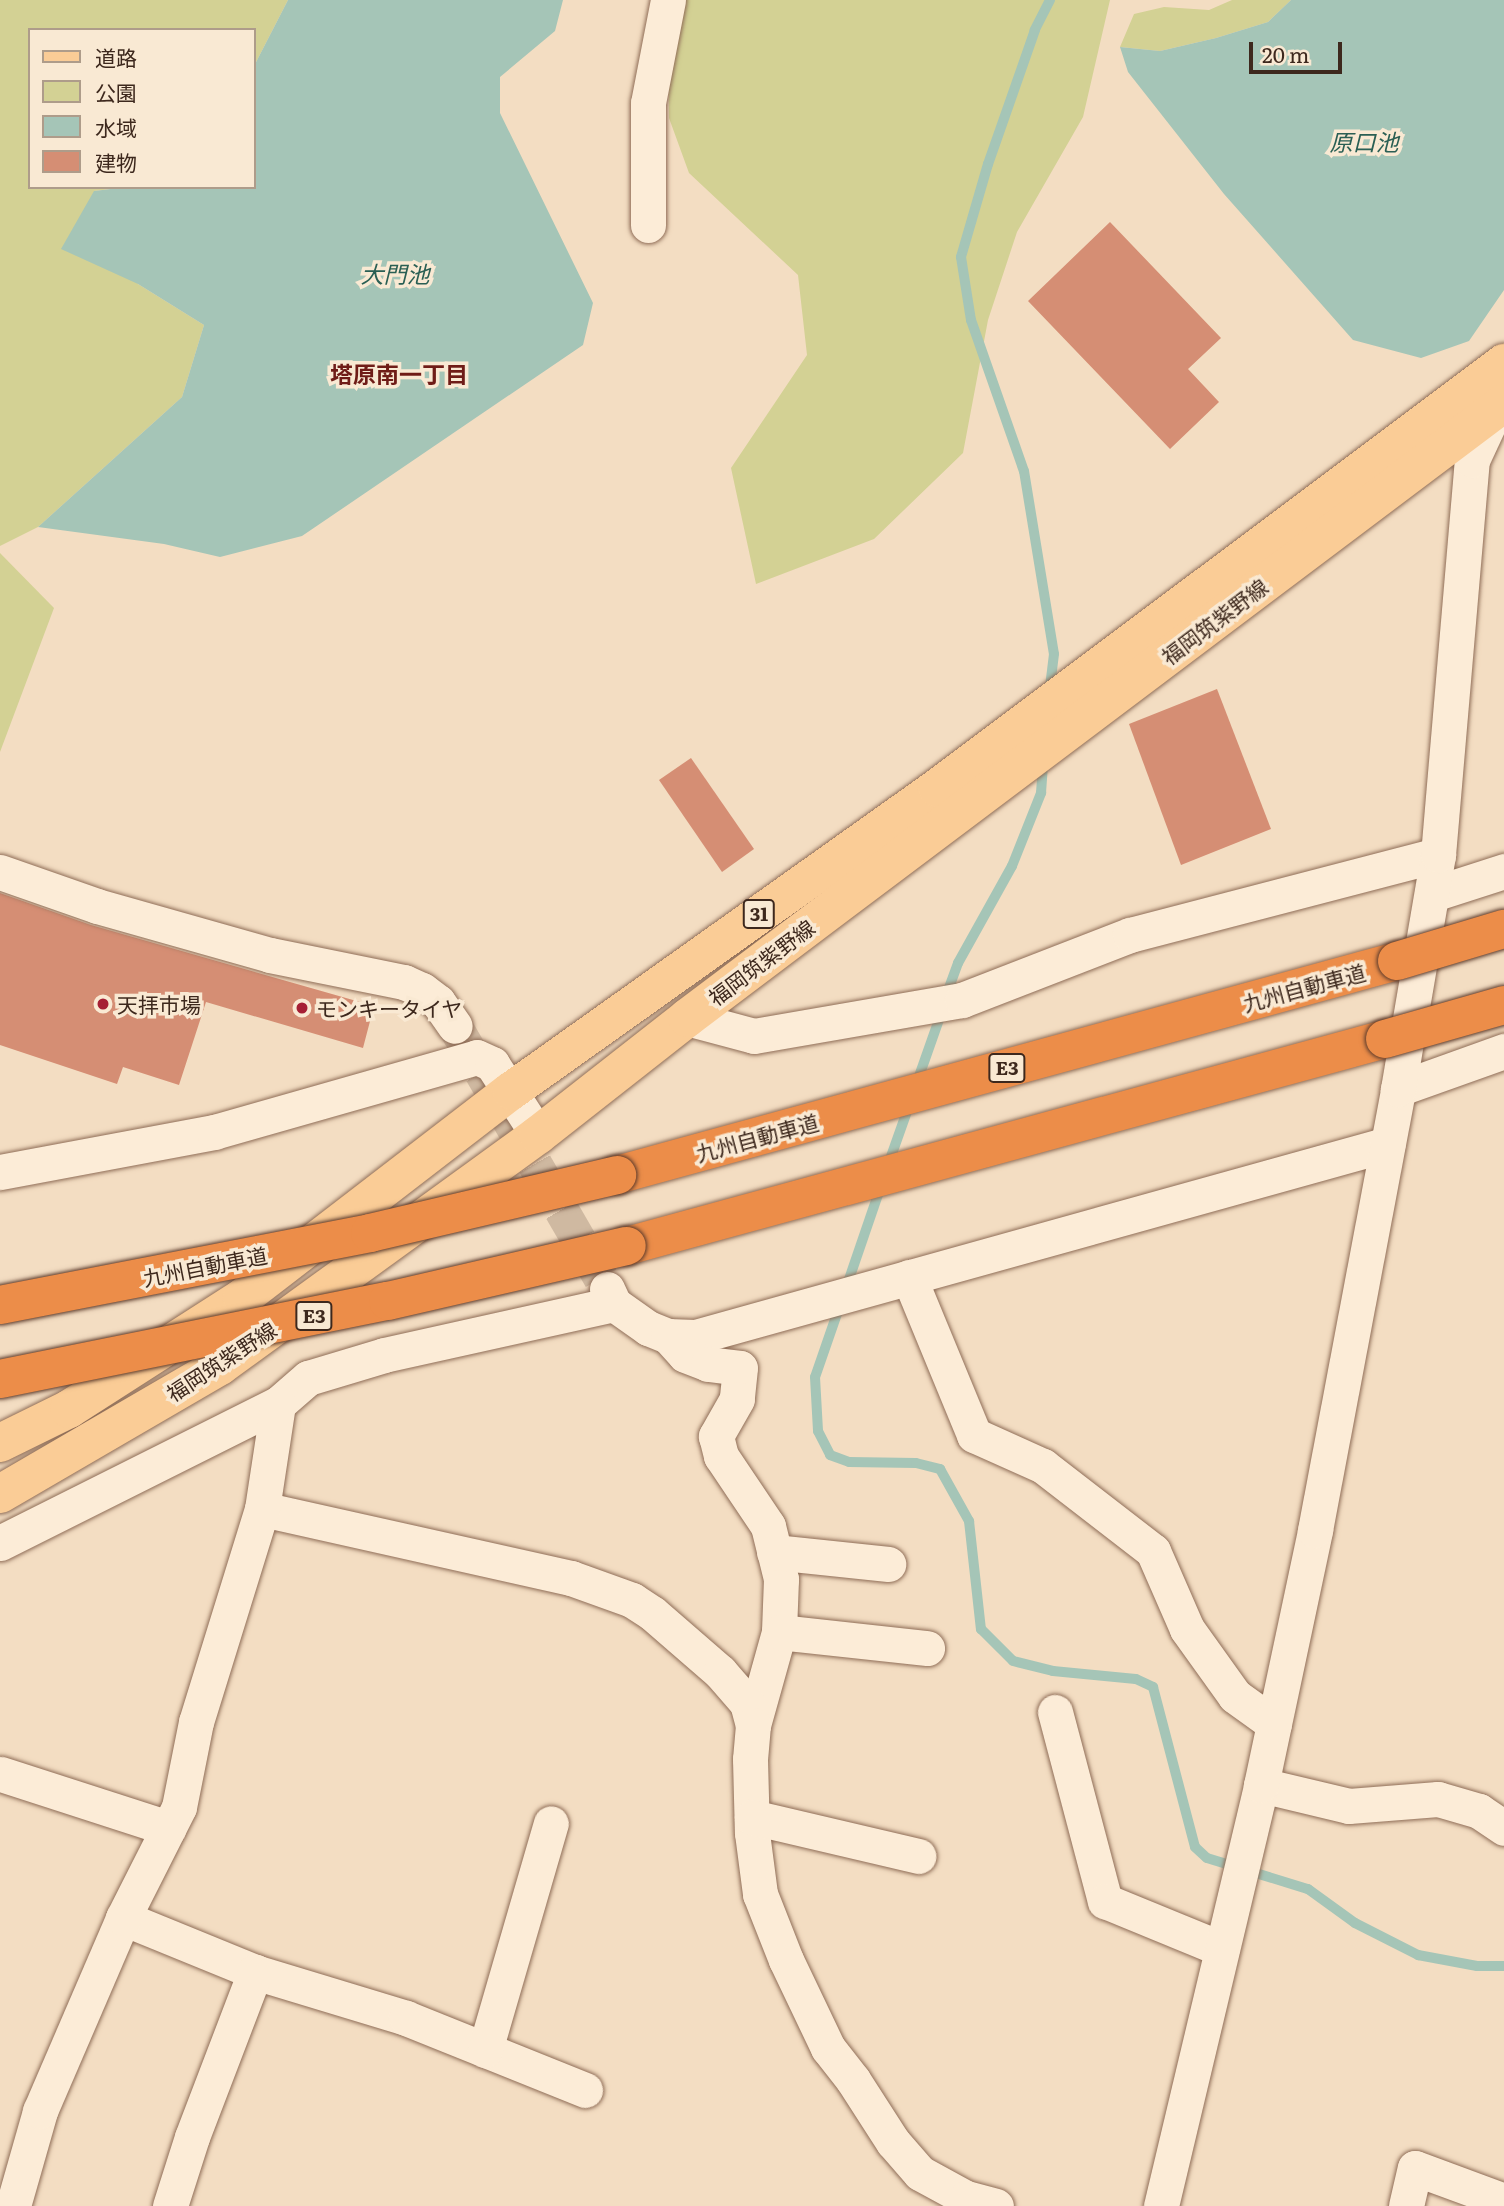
<!DOCTYPE html>
<meta charset="utf-8">
<style>
body{margin:0}
#map{position:relative;width:1504px;height:2206px;overflow:hidden;background:#f3ddc2;font-family:Literata,"Noto Sans JP",serif}
div>[style]{position:absolute}
.green>*{inset:0;background:#d3d194}
.water>*{inset:0;background:#a5c5b7}
.stream>*{height:10px;margin:-5px;padding:0 5px;transform-origin:5px;border-radius:5px;background:#a5c5b7}
.building>*{inset:0;background:#d58e74}
.minor-tunnel>*{height:35px;margin-top:-17.5px;transform-origin:0;background:repeating-linear-gradient(90deg,#cfb9a1 0 35px,transparent 0 53px)}
.roads{filter:drop-shadow(0 0 2px #8f6d57) drop-shadow(0 0 2px #8f6d57)}
.minor>*{height:35px;margin:-17.5px;padding:0 17.5px;transform-origin:17.5px;border-radius:17.5px;background:#fcecd7}
.major>*{height:38px;margin:-19px;padding:0 19px;transform-origin:19px;border-radius:19px;background:#facc96}
.highway>*{height:38px;margin:-19px;padding:0 19px;transform-origin:19px;border-radius:19px;background:#ec8d49}
.bridges{filter:drop-shadow(0 0 2px #5d3b2b) drop-shadow(0 0 2px #5d3b2b)}
.highway-bridge>*{height:38px;margin:-19px;padding:0 19px;transform-origin:19px;border-radius:19px;background:#ec8d49}
.dots>*{width:19px;height:19px;translate:-50% -50%;box-sizing:border-box;border:4px solid #f9e9d3;border-radius:50%}
span{translate:-50% -50%;white-space:nowrap;text-align:center;line-height:1.15;-webkit-text-stroke:7px #f9e9d3;paint-order:stroke}
.shield-label span{padding:2px 5px;background:#f9e9d3;border:2px solid;border-radius:5px;-webkit-text-stroke-width:0}
.shield-label{font-size:19px;color:#3d281d;font-weight:700}
.street-label{font-size:21px;color:#3d281d}
.poi-label{font-size:21px;color:#3d281d}
.left{translate:0 -50%;text-align:left}
.water-label{font-size:23px;color:#2a5f54;font-style:italic}
.neighbourhood-label{font-size:23px;color:#6f1c17;font-weight:700}
.legend{position:absolute;left:28px;top:28px;width:228px;height:161px;box-sizing:border-box;background:#f9e9d3;border:2px solid #ae9c8a;margin:0;padding:9px 12px;list-style:none;font-size:21px;color:#3d281d}
.legend li{display:flex;align-items:center;gap:14px;height:35px}
.legend b{width:35px;border:2px solid #ae9c8a}
.scale{position:absolute;left:1249px;top:42px;width:93px;height:32px;box-sizing:border-box;border:4px solid #3d281d;border-top:0;padding-left:9px;font-size:21px;line-height:24px;white-space:nowrap;color:#3d281d;-webkit-text-stroke:5px #f9e9d3;paint-order:stroke}
</style>
<div id="map">
<div class="green">
<i style="clip-path:polygon(0 0,288px 0,254px 66px,254px 30px,30px 30px,30px 187px,127px 187px,94px 191px,138px 284px,204px 325px,182px 397px,38px 527px,0 546px)"></i>
<i style="clip-path:polygon(667px 0,1110px 0,1083px 117px,1017px 232px,988px 320px,963px 453px,874px 539px,756px 584px,731px 468px,807px 355px,798px 275px,689px 173px,669px 118px)"></i>
<i style="clip-path:polygon(1232px 0,1291px 0,1268px 22px,1216px 38px,1160px 51px,1120px 47px,1134px 14px,1164px 7px,1209px 10px)"></i>
<i style="clip-path:polygon(0 553px,54px 608px,0 752px)"></i>
</div>
<div class="water">
<i style="clip-path:polygon(288px 0,563px 0,555px 31px,500px 77px,500px 113px,593px 303px,583px 345px,302px 536px,220px 557px,164px 544px,38px 527px,182px 397px,204px 325px,138px 284px,61px 249px,94px 191px,127px 187px,254px 187px,254px 66px)"></i>
<i style="clip-path:polygon(1291px 0,1504px 0,1504px 290px,1469px 341px,1421px 358px,1353px 340px,1224px 194px,1128px 72px,1120px 47px,1160px 51px,1216px 38px,1268px 22px)"></i>
</div>
<div class="stream">
<i style="left:1050px;top:0;width:34px;rotate:117deg"></i>
<i style="left:1035px;top:30px;width:142px;rotate:109.3deg"></i>
<i style="left:988px;top:164px;width:97px;rotate:106.2deg"></i>
<i style="left:961px;top:257px;width:64px;rotate:81deg"></i>
<i style="left:971px;top:320px;width:160px;rotate:70.7deg"></i>
<i style="left:1024px;top:471px;width:185px;rotate:80.7deg"></i>
<i style="left:1054px;top:654px;width:35px;rotate:97deg"></i>
<i style="left:946px;top:996px;width:35px;rotate:-70deg"></i>
<i style="left:958px;top:963px;width:111px;rotate:-60.9deg"></i>
<i style="left:1012px;top:866px;width:79px;rotate:-68.3deg"></i>
<i style="left:1041px;top:793px;width:30px;rotate:-86deg"></i>
<i style="left:917px;top:1082px;width:75px;rotate:-70.6deg"></i>
<i style="left:888px;top:1165px;width:66px;rotate:-70.5deg"></i>
<i style="left:846px;top:1288px;width:108px;rotate:-71.1deg"></i>
<i style="left:840px;top:1305px;width:76px;rotate:109.1deg"></i>
<i style="left:815px;top:1377px;width:54px;rotate:86.8deg"></i>
<i style="left:818px;top:1431px;width:27px;rotate:63deg"></i>
<i style="left:830px;top:1455px;width:20px;rotate:20deg"></i>
<i style="left:849px;top:1462px;width:67px;rotate:0.9deg"></i>
<i style="left:916px;top:1463px;width:25px;rotate:14deg"></i>
<i style="left:940px;top:1469px;width:60px;rotate:60.9deg"></i>
<i style="left:969px;top:1521px;width:109px;rotate:83.7deg"></i>
<i style="left:981px;top:1629px;width:45px;rotate:45deg"></i>
<i style="left:1013px;top:1661px;width:41px;rotate:14deg"></i>
<i style="left:1053px;top:1671px;width:83px;rotate:5.5deg"></i>
<i style="left:1136px;top:1679px;width:19px;rotate:25deg"></i>
<i style="left:1153px;top:1687px;width:165px;rotate:75.3deg"></i>
<i style="left:1195px;top:1847px;width:16px;rotate:43deg"></i>
<i style="left:1207px;top:1858px;width:106px;rotate:17.1deg"></i>
<i style="left:1308px;top:1889px;width:58px;rotate:35.9deg"></i>
<i style="left:1355px;top:1923px;width:71px;rotate:26.9deg"></i>
<i style="left:1418px;top:1955px;width:60px;rotate:10.6deg"></i>
<i style="left:1477px;top:1966px;width:27px"></i>
</div>
<div class="building">
<i style="clip-path:polygon(1110px 222px,1221px 338px,1188px 369px,1219px 402px,1170px 449px,1028px 301px)"></i>
<i style="clip-path:polygon(1217px 689px,1271px 829px,1181px 865px,1129px 724px)"></i>
<i style="clip-path:polygon(691px 758px,754px 849px,722px 872px,659px 780px)"></i>
<i style="clip-path:polygon(0 893px,91px 925px,374px 1006px,363px 1048px,206px 1002px,179px 1085px,123px 1067px,117px 1084px,0 1045px)"></i>
</div>
<div class="minor-tunnel">
<i style="left:455px;top:1026px;width:291px;rotate:59.9deg"></i>
</div>
<div class="roads">
<div class="minor">
<i style="left:648px;top:225px;width:122px;rotate:-90deg"></i>
<i style="left:648px;top:103px;width:105px;rotate:-79deg"></i>
<i style="left:0;top:872px;width:103px;rotate:19.3deg"></i>
<i style="left:97px;top:906px;width:180px;rotate:15.8deg"></i>
<i style="left:270px;top:955px;width:137px;rotate:11.4deg"></i>
<i style="left:404px;top:982px;width:20px;rotate:24deg"></i>
<i style="left:422px;top:990px;width:20px;rotate:37deg"></i>
<i style="left:438px;top:1002px;width:29px;rotate:55deg"></i>
<i style="left:1433px;top:894px;width:75px;rotate:-17.9deg"></i>
<i style="left:687px;top:1018px;width:69px;rotate:15deg"></i>
<i style="left:754px;top:1036px;width:211px;rotate:-9.8deg"></i>
<i style="left:962px;top:1000px;width:180px;rotate:-21.2deg"></i>
<i style="left:1130px;top:935px;width:318px;rotate:-14.6deg"></i>
<i style="left:1398px;top:1089px;width:113px;rotate:-19.7deg"></i>
<i style="left:0;top:1172px;width:218px;rotate:-10.6deg"></i>
<i style="left:214px;top:1132px;width:273px;rotate:-15.9deg"></i>
<i style="left:477px;top:1057px;width:17px;rotate:25deg"></i>
<i style="left:492px;top:1064px;width:85px;rotate:57.1deg"></i>
<i style="left:909px;top:1277px;width:171px;rotate:67.6deg"></i>
<i style="left:974px;top:1435px;width:76px;rotate:24.2deg"></i>
<i style="left:1043px;top:1466px;width:139px;rotate:37.7deg"></i>
<i style="left:1153px;top:1551px;width:85px;rotate:66.4deg"></i>
<i style="left:1187px;top:1629px;width:82px;rotate:54.4deg"></i>
<i style="left:1235px;top:1696px;width:48px;rotate:35.7deg"></i>
<i style="left:607px;top:1289px;width:17px;rotate:65deg"></i>
<i style="left:614px;top:1304px;width:42px;rotate:35.2deg"></i>
<i style="left:648px;top:1328px;width:22px;rotate:22deg"></i>
<i style="left:668px;top:1336px;width:27px;rotate:2deg"></i>
<i style="left:695px;top:1337px;width:719px;rotate:-15.56deg"></i>
<i style="left:668px;top:1336px;width:25px;rotate:48deg"></i>
<i style="left:685px;top:1355px;width:25px;rotate:21deg"></i>
<i style="left:708px;top:1364px;width:32px;rotate:7deg"></i>
<i style="left:740px;top:1368px;width:31px;rotate:96deg"></i>
<i style="left:737px;top:1399px;width:43px;rotate:119.6deg"></i>
<i style="left:716px;top:1436px;width:21px;rotate:76deg"></i>
<i style="left:721px;top:1456px;width:84px;rotate:56.1deg"></i>
<i style="left:768px;top:1526px;width:55px;rotate:76.2deg"></i>
<i style="left:781px;top:1579px;width:53px;rotate:92.2deg"></i>
<i style="left:779px;top:1632px;width:97px;rotate:105.6deg"></i>
<i style="left:262px;top:1509px;width:317px;rotate:12.6deg"></i>
<i style="left:571px;top:1578px;width:65px;rotate:19.8deg"></i>
<i style="left:632px;top:1600px;width:24px;rotate:33deg"></i>
<i style="left:652px;top:1613px;width:90px;rotate:40.9deg"></i>
<i style="left:720px;top:1672px;width:41px;rotate:48.9deg"></i>
<i style="left:747px;top:1703px;width:23px;rotate:75deg"></i>
<i style="left:753px;top:1725px;width:34px;rotate:95deg"></i>
<i style="left:750px;top:1759px;width:74px;rotate:88.5deg"></i>
<i style="left:752px;top:1833px;width:62px;rotate:82.5deg"></i>
<i style="left:760px;top:1894px;width:71px;rotate:68.5deg"></i>
<i style="left:786px;top:1960px;width:98px;rotate:64.5deg"></i>
<i style="left:828px;top:2048px;width:41px;rotate:52deg"></i>
<i style="left:853px;top:2080px;width:74px;rotate:57.2deg"></i>
<i style="left:893px;top:2142px;width:41px;rotate:48.9deg"></i>
<i style="left:920px;top:2173px;width:52px;rotate:28.5deg"></i>
<i style="left:966px;top:2198px;width:31px;rotate:15deg"></i>
<i style="left:0;top:1543px;width:311px;rotate:-26.6deg"></i>
<i style="left:278px;top:1404px;width:40px;rotate:-41deg"></i>
<i style="left:308px;top:1378px;width:79px;rotate:-16.8deg"></i>
<i style="left:384px;top:1355px;width:236px;rotate:-12.5deg"></i>
<i style="left:774px;top:1552px;width:115px;rotate:6deg"></i>
<i style="left:779px;top:1632px;width:149px;rotate:6.2deg"></i>
<i style="left:1055px;top:1712px;width:196px;rotate:75.2deg"></i>
<i style="left:1105px;top:1901px;width:126px;rotate:22.3deg"></i>
<i style="left:1px;top:1774px;width:176px;rotate:17.9deg"></i>
<i style="left:1261px;top:1785px;width:90px;rotate:13.4deg"></i>
<i style="left:1349px;top:1806px;width:89px;rotate:-4.5deg"></i>
<i style="left:1438px;top:1799px;width:43px;rotate:16.3deg"></i>
<i style="left:1479px;top:1811px;width:30px;rotate:34deg"></i>
<i style="left:752px;top:1817px;width:171px;rotate:13.2deg"></i>
<i style="left:123px;top:1918px;width:143px;rotate:22.2deg"></i>
<i style="left:255px;top:1972px;width:158px;rotate:16.9deg"></i>
<i style="left:406px;top:2018px;width:193px;rotate:21.9deg"></i>
<i style="left:485px;top:2050px;width:236px;rotate:-73.8deg"></i>
<i style="left:13px;top:2206px;width:99px;rotate:-74.1deg"></i>
<i style="left:40px;top:2111px;width:210px;rotate:-66.7deg"></i>
<i style="left:123px;top:1918px;width:124px;rotate:-63.2deg"></i>
<i style="left:179px;top:1807px;width:87px;rotate:-78.7deg"></i>
<i style="left:196px;top:1722px;width:223px;rotate:-72.8deg"></i>
<i style="left:262px;top:1509px;width:106px;rotate:-81.3deg"></i>
<i style="left:170px;top:2206px;width:72px;rotate:-72.3deg"></i>
<i style="left:192px;top:2137px;width:177px;rotate:-69.1deg"></i>
<i style="left:1161px;top:2206px;width:433px;rotate:-76.6deg"></i>
<i style="left:1261px;top:1785px;width:261px;rotate:-78deg"></i>
<i style="left:1315px;top:1530px;width:449px;rotate:-79.3deg"></i>
<i style="left:1398px;top:1089px;width:237px;rotate:-80.3deg"></i>
<i style="left:1438px;top:855px;width:396px;rotate:-85.1deg"></i>
<i style="left:1472px;top:460px;width:62px;rotate:-65.1deg"></i>
<i style="left:1406px;top:2206px;width:39px;rotate:-77deg"></i>
<i style="left:1415px;top:2168px;width:95px;rotate:20.3deg"></i>
</div>
<div class="major">
<i style="left:0;top:1443px;width:77px;rotate:-26.2deg"></i>
<i style="left:69px;top:1409px;width:206px;rotate:-32.7deg"></i>
<i style="left:242px;top:1298px;width:339px;rotate:-37.6deg"></i>
<i style="left:511px;top:1091px;width:523px;rotate:-35.42deg"></i>
<i style="left:937px;top:788px;width:709px;rotate:-36.85deg"></i>
<i style="left:0;top:1494px;width:255px;rotate:-30.2deg"></i>
<i style="left:220px;top:1366px;width:393px;rotate:-36deg"></i>
<i style="left:538px;top:1135px;width:189px;rotate:-38.1deg"></i>
<i style="left:687px;top:1018px;width:1023px;rotate:-36.97deg"></i>
</div>
<div class="highway">
<i style="left:617px;top:1175px;width:809px;rotate:-15.34deg"></i>
<i style="left:627px;top:1246px;width:786px;rotate:-15.27deg"></i>
</div>
</div>
<div class="bridges">
<div class="highway-bridge">
<i style="left:1397px;top:961px;width:112px;rotate:-16.7deg"></i>
<i style="left:1385px;top:1039px;width:124px;rotate:-15.9deg"></i>
<i style="left:0;top:1305px;width:377px;rotate:-11deg"></i>
<i style="left:370px;top:1233px;width:254px;rotate:-13.2deg"></i>
<i style="left:0;top:1379px;width:396px;rotate:-11.4deg"></i>
<i style="left:388px;top:1301px;width:245px;rotate:-13deg"></i>
</div>
</div>
<div class="dots">
<i style="left:103px;top:1004px;background:#a61f34"></i>
<i style="left:302px;top:1008px;background:#a61f34"></i>
</div>
<div class="shield-label">
<span style="left:759px;top:914px">31</span>
<span style="left:1007px;top:1068px">E3</span>
<span style="left:314px;top:1316px">E3</span>
</div>
<div class="street-label">
<span style="left:1214px;top:621px;rotate:-37deg">福岡筑紫野線</span>
<span style="left:761px;top:962px;rotate:-37deg">福岡筑紫野線</span>
<span style="left:1304px;top:987px;rotate:-15deg">九州自動車道</span>
<span style="left:757px;top:1137px;rotate:-15deg">九州自動車道</span>
<span style="left:205px;top:1266px;rotate:-11deg">九州自動車道</span>
<span style="left:221px;top:1361px;rotate:-33deg">福岡筑紫野線</span>
</div>
<div class="poi-label">
<span class="left" style="left:117px;top:1004px">天拝市場</span>
<span class="left" style="left:316px;top:1008px">モンキータイヤ</span>
</div>
<div class="water-label">
<span style="left:1364px;top:141px">原口池</span>
<span style="left:395px;top:273px">大門池</span>
</div>
<div class="neighbourhood-label">
<span style="left:399px;top:373px">塔原南一丁目</span>
</div>
<ul class="legend">
<li><b style="height:9px;background:#facc96"></b>道路</li>
<li><b style="height:19px;background:#d3d194"></b>公園</li>
<li><b style="height:19px;background:#a5c5b7"></b>水域</li>
<li><b style="height:19px;background:#d58e74"></b>建物</li>
</ul>
<div class="scale">20 m</div>
</div>
